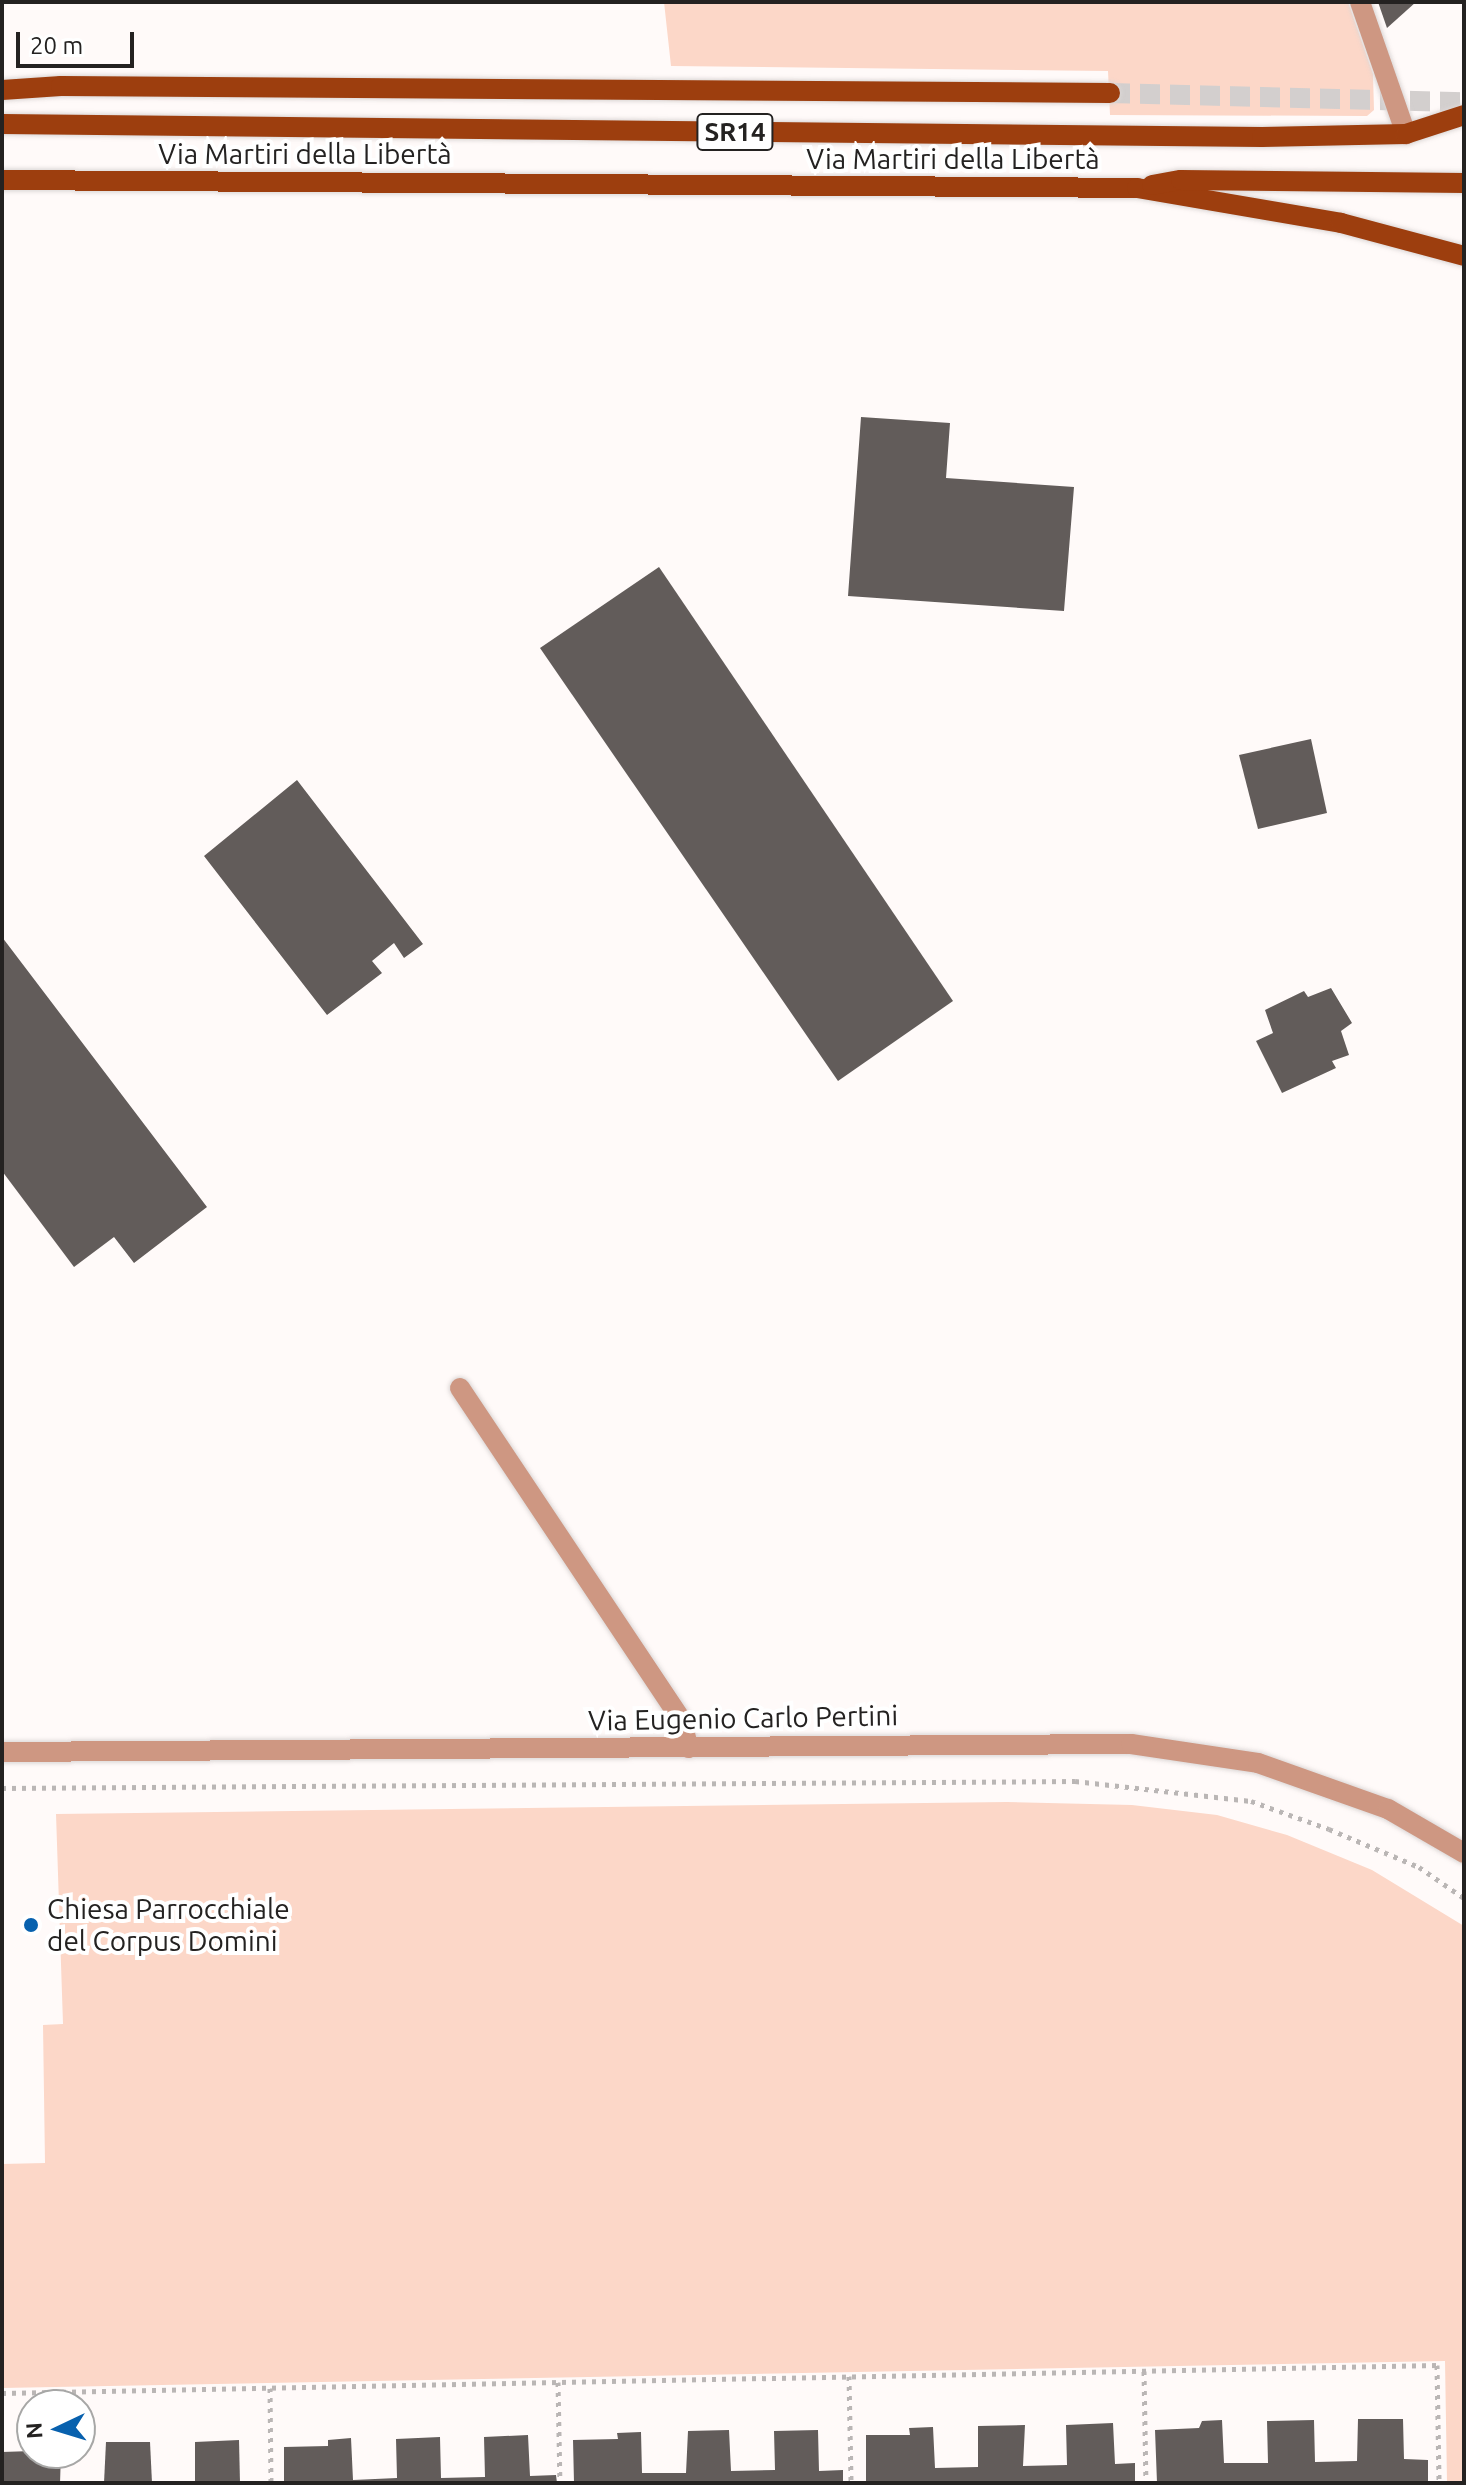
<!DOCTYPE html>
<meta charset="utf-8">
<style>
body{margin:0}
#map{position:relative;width:1466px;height:2485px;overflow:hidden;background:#fffaf9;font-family:Ubuntu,sans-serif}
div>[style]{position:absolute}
.green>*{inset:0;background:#fcd7c8}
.building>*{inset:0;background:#625c5a}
.primary-tunnel>*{height:20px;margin-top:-10px;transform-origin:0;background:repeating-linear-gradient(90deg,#d3cfce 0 20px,transparent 0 30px)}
.path>*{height:5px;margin-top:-2.5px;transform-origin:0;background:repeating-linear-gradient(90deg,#bab6b5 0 4px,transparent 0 10px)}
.roads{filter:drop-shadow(0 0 2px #dcd7d6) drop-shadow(0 0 2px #dcd7d6)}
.lane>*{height:20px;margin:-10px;padding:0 10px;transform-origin:10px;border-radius:10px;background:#ce9782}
.street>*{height:20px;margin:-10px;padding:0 10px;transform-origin:10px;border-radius:10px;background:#ce9782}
.primary>*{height:20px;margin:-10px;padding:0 10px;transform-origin:10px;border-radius:10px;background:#9d3e0e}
.dots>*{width:22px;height:22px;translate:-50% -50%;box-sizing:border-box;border:4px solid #fff;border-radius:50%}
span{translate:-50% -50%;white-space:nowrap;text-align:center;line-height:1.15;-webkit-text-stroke:8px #fff;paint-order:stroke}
.shield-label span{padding:2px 6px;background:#fff;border:2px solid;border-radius:6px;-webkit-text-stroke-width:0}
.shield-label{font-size:26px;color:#242221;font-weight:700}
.street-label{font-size:28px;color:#242221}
.poi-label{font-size:28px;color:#242221}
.left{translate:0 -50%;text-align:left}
.frame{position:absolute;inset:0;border:4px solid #242221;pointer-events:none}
.north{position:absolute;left:16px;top:2389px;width:80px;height:80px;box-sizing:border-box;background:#fff;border:2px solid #a7a7a6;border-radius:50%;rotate:266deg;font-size:22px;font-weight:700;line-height:32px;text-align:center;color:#242221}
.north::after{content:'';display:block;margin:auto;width:28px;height:36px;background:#0861ae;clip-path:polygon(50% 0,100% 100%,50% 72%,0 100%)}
.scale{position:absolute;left:16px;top:32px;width:118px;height:36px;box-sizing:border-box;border:4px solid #242221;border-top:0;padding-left:10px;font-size:24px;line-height:28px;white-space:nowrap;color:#242221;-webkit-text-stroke:6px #fff;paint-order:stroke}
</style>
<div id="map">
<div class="green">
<i style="clip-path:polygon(664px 2px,1348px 2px,1373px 74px,1374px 110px,1367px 116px,1110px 115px,1108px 71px,671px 66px)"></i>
<i style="clip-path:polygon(1007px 1802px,1132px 1805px,1217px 1815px,1287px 1835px,1372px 1870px,1464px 1926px,1464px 2483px,1447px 2483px,1445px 2361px,2px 2388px,2px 2164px,45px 2163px,43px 2025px,63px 2024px,56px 1814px)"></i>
</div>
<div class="building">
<i style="clip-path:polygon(1378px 2px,1416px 2px,1387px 28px)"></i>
<i style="clip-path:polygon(861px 417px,950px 423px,946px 478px,1074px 487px,1064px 611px,848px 596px)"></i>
<i style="clip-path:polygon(659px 567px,953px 1001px,838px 1081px,540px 648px)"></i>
<i style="clip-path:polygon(1311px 739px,1327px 813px,1258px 829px,1239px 755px)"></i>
<i style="clip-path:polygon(297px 780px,423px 944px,404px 958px,394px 943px,372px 961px,382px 973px,327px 1015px,204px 856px)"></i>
<i style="clip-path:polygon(2px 937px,207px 1207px,134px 1263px,114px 1237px,74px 1267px,2px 1171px)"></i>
<i style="clip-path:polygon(1331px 988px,1352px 1023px,1341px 1031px,1349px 1055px,1332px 1061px,1336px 1068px,1282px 1093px,1256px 1041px,1273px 1033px,1265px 1010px,1304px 991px,1308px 997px)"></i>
<i style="clip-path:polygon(1358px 2419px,1403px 2419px,1404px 2459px,1428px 2460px,1428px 2483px,1157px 2483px,1155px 2430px,1199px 2428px,1202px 2421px,1222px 2420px,1224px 2463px,1268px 2463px,1267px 2421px,1314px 2420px,1315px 2462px,1357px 2461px)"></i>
<i style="clip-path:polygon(1113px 2423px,1115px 2464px,1135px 2463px,1135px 2483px,866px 2483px,866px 2435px,910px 2435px,909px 2428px,933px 2427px,935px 2468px,978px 2467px,978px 2426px,1025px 2425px,1023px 2466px,1067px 2465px,1066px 2425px)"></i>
<i style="clip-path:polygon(729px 2430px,731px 2471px,775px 2470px,774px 2431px,818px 2430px,819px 2471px,843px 2470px,843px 2483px,574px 2483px,573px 2440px,618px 2439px,617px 2433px,641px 2432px,642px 2473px,686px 2473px,688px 2431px)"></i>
<i style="clip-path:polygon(528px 2435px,530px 2476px,556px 2475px,557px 2483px,284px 2483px,284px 2447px,328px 2446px,328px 2440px,351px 2438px,353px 2480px,397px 2478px,396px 2439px,440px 2437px,441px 2478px,485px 2477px,484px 2437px)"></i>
<i style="clip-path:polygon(239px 2440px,240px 2483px,195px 2483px,195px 2442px)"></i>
<i style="clip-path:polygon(106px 2442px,150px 2442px,152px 2483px,104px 2483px)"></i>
<i style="clip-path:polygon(32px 2451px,61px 2453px,60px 2483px,2px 2483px,2px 2452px)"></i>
</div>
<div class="primary-tunnel">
<i style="left:1110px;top:93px;width:354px;rotate:1.5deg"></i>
</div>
<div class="path">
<i style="left:2px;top:1788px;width:1073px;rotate:-0.37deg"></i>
<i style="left:1075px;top:1781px;width:177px;rotate:6.5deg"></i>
<i style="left:1251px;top:1801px;width:83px;rotate:19.7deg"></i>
<i style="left:1329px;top:1829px;width:98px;rotate:22.9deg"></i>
<i style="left:1419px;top:1867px;width:55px;rotate:34.6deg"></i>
<i style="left:1144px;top:2371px;width:112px;rotate:89deg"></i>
<i style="left:849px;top:2376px;width:107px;rotate:88.9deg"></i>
<i style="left:558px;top:2382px;width:101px;rotate:88.9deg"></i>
<i style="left:270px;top:2388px;width:95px;rotate:89.4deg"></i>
<i style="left:2px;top:2393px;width:1435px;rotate:-1.12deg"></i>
<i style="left:1437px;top:2365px;width:118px;rotate:89deg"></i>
</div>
<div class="roads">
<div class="lane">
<i style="left:460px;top:1388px;width:398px;rotate:56.3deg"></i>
<i style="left:681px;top:1719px;width:30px;rotate:75deg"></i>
</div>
<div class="street">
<i style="left:1360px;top:2px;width:140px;rotate:70.8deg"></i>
<i style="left:2px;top:1752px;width:1129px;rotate:-0.41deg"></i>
<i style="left:1131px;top:1744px;width:128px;rotate:8.5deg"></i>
<i style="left:1258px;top:1763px;width:138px;rotate:19.5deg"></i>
<i style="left:1388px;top:1809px;width:88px;rotate:30.1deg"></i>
</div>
<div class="primary">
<i style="left:2px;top:90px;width:59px;rotate:-3.9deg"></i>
<i style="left:61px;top:86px;width:1049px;rotate:0.38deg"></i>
<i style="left:2px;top:124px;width:1260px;rotate:0.59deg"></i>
<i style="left:1262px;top:137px;width:144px;rotate:-1.2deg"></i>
<i style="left:1406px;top:134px;width:61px;rotate:-18.1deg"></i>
<i style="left:2px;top:180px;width:1135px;rotate:0.4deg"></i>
<i style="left:1137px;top:188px;width:207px;rotate:9.7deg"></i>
<i style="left:1341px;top:223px;width:127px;rotate:15deg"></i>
<i style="left:1152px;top:185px;width:29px;rotate:-10deg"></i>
<i style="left:1181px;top:180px;width:283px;rotate:0.6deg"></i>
</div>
</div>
<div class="dots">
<i style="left:31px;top:1925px;background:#0861ae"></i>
</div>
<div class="shield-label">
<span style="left:735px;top:132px">SR14</span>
</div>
<div class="street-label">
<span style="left:305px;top:154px">Via Martiri della Libertà</span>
<span style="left:953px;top:159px">Via Martiri della Libertà</span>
<span style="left:743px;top:1718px;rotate:-1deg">Via Eugenio Carlo Pertini</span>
</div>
<div class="poi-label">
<span class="left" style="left:47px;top:1925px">Chiesa Parrocchiale<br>del Corpus Domini</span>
</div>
<div class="frame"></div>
<div class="north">N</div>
<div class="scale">20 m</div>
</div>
